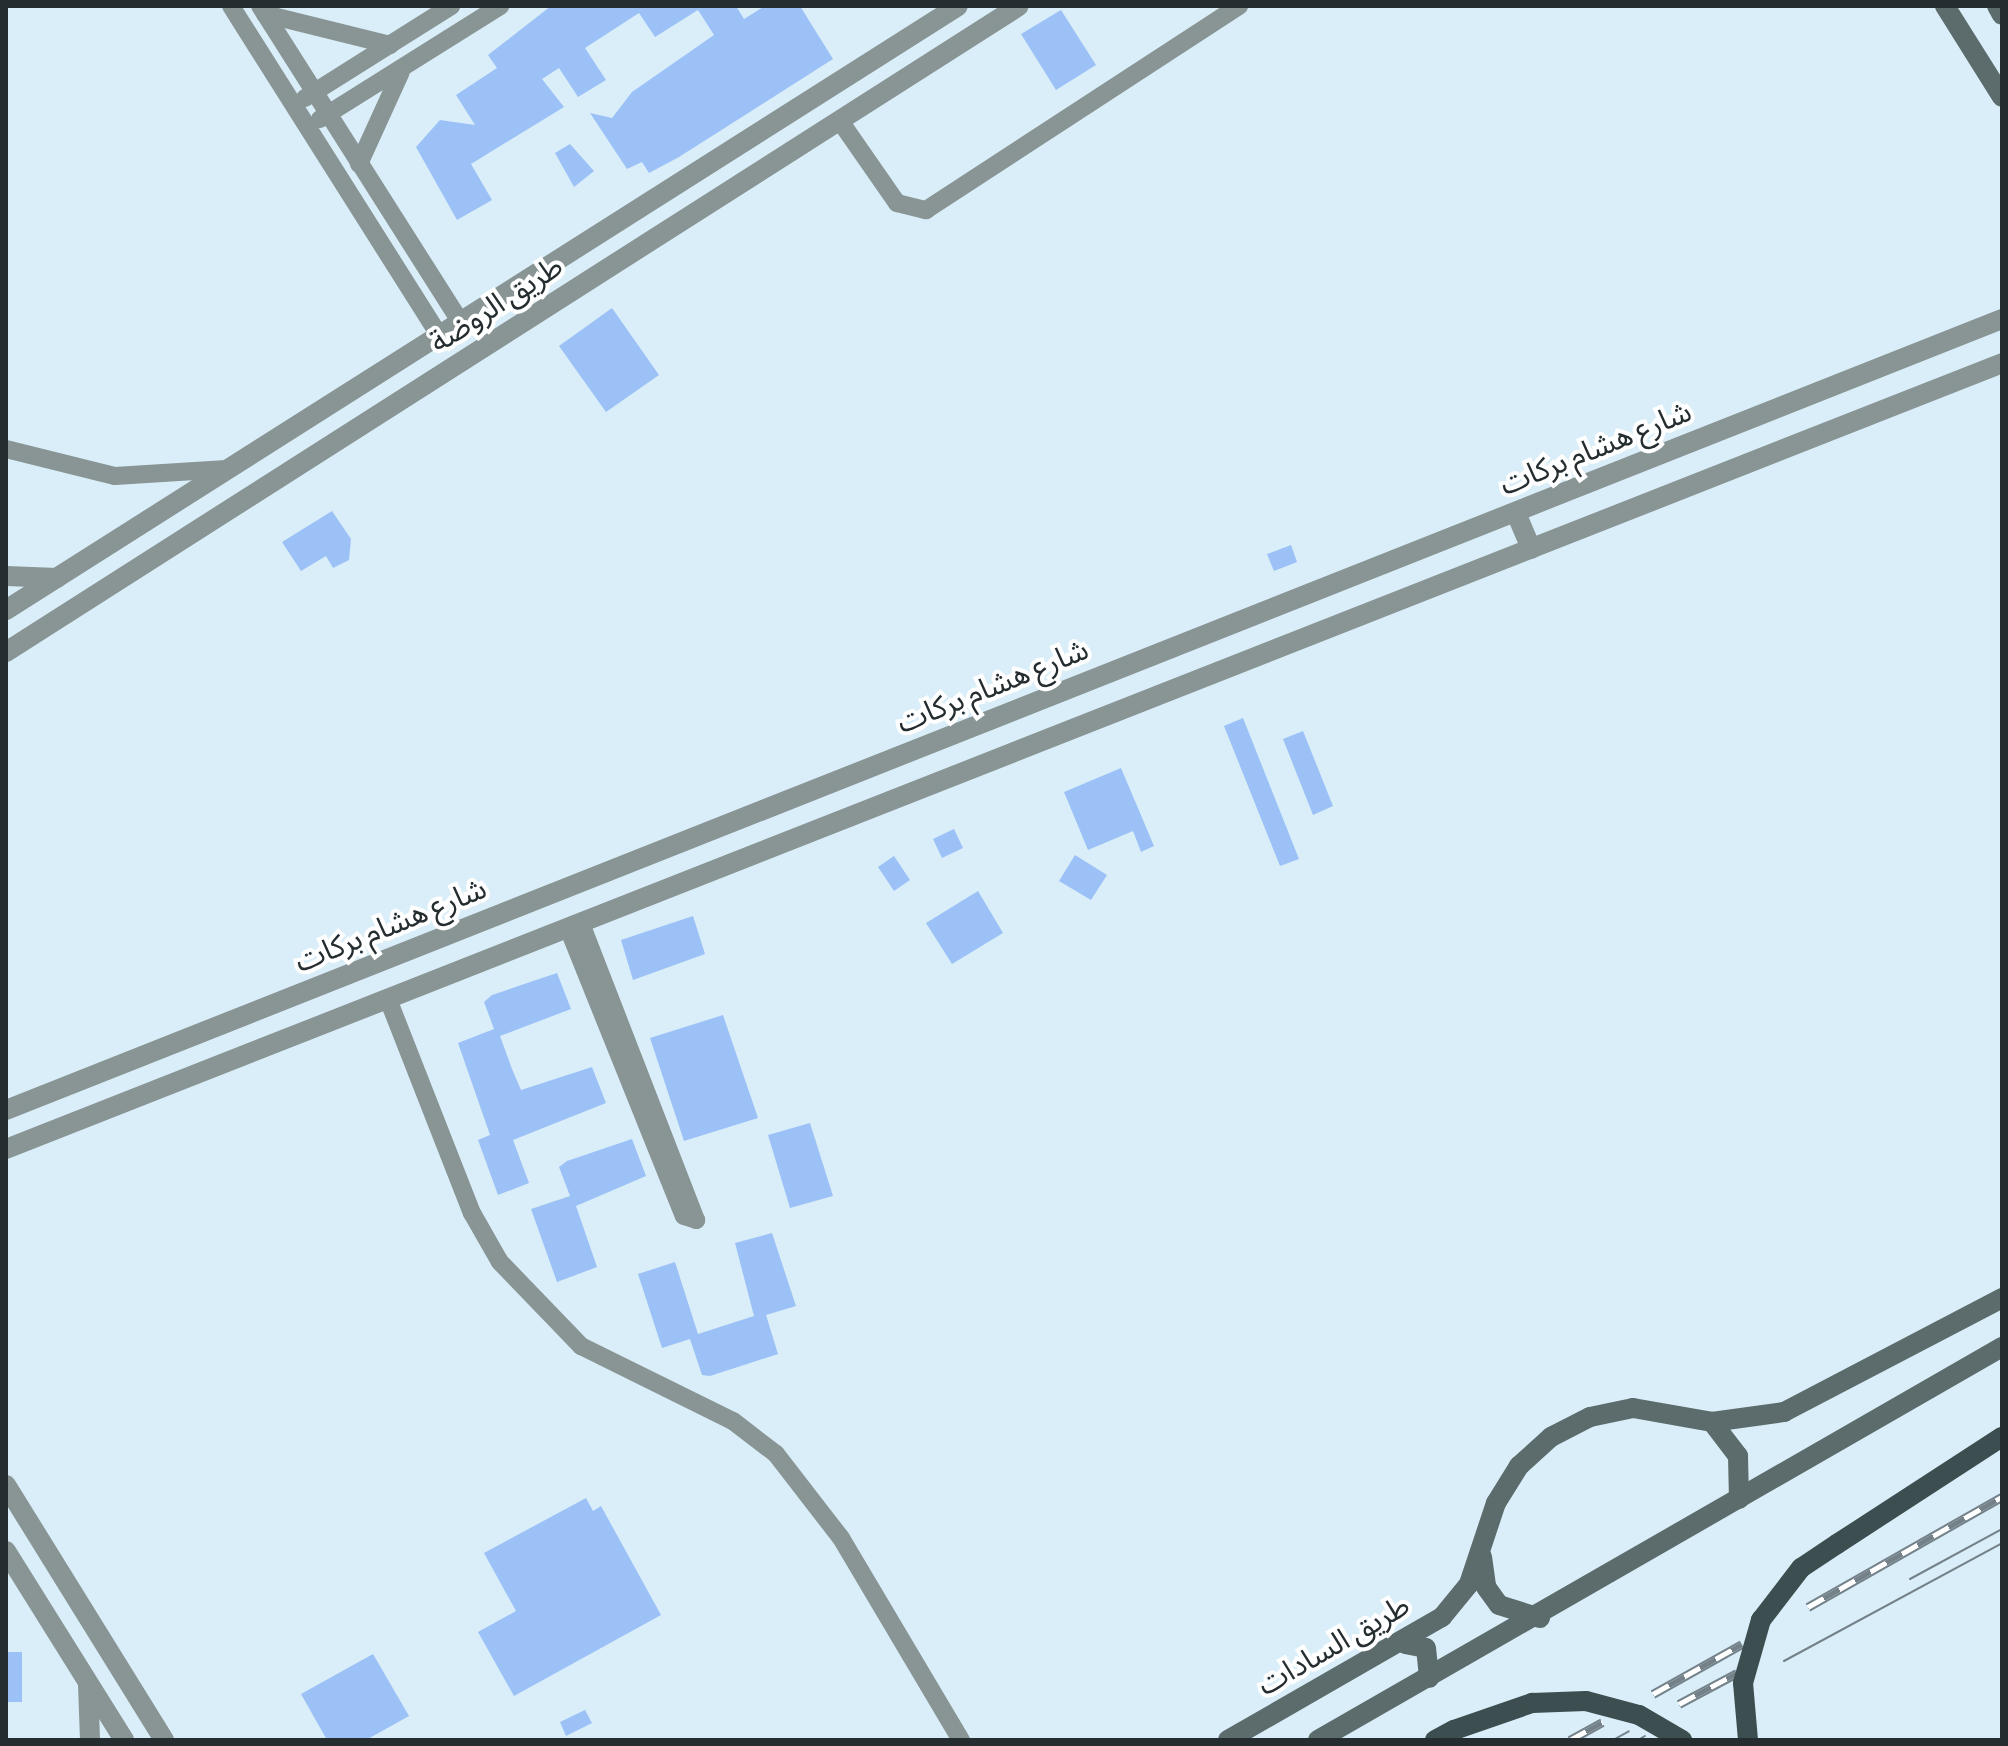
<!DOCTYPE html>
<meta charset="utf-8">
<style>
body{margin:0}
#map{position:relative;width:2008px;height:1746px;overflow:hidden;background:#d9eef8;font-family:"Sofia Sans Condensed","Noto Sans Arabic",sans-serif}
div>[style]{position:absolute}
.building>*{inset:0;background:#9cc1f7}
.minor>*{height:18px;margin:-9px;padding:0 9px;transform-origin:9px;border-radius:9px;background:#899494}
.tertiary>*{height:20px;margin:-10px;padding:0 10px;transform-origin:10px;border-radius:10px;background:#899494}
.secondary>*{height:20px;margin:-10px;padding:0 10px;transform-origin:10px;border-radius:10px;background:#5c6b6b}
.primary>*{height:20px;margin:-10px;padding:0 10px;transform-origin:10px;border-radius:10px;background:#3c4e4f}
.tram>*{height:2px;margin:-1px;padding:0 1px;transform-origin:1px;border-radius:1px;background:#748188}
.rail>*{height:9px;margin-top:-4.5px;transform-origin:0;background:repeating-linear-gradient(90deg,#fff 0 18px,#748188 0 36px);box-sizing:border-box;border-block:2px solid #748188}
.primary-bridge>*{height:20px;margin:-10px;padding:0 10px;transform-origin:10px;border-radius:10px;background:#3c4e4f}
span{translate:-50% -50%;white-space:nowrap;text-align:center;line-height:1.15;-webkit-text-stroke:8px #fff;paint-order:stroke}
.street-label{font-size:30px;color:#252d30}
.frame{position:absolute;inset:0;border:8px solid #252d30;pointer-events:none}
</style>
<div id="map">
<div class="building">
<i style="clip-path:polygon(551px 6px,736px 6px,744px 19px,765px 6px,800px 6px,833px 59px,679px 157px,649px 173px,642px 162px,627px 169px,590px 113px,612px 118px,632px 92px,714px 35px,698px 10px,655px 37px,639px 13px,585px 48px,606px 80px,578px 97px,559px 68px,542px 79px,564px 107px,471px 164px,492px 200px,457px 220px,416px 147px,440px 120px,475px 125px,456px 95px,497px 68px,488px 55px)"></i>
<i style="clip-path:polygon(1061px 10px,1096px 65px,1056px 90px,1021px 34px)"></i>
<i style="clip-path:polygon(570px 144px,594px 171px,574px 187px,555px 153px)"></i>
<i style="clip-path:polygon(612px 308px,659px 375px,606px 412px,559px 346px)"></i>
<i style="clip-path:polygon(332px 511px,351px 539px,349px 560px,333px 568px,326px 556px,301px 571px,282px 542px)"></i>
<i style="clip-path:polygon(1291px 545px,1297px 562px,1274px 571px,1267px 554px)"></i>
<i style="clip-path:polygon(1243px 718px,1299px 859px,1280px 866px,1224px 726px)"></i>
<i style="clip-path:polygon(1303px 731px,1333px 806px,1313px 815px,1283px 739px)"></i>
<i style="clip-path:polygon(1121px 768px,1154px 846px,1141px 852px,1133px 831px,1088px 850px,1064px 792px)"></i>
<i style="clip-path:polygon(954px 829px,963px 848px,942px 858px,933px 839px)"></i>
<i style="clip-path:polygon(1075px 855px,1107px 875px,1091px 900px,1059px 881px)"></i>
<i style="clip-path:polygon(894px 856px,910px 880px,894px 891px,878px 867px)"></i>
<i style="clip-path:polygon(978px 891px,1003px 933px,952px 964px,926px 923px)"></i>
<i style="clip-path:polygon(693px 916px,705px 954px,633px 980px,621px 940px)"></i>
<i style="clip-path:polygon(557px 973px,571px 1009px,500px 1036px,512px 1069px,521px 1090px,592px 1067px,606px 1103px,513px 1140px,529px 1183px,498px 1195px,478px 1140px,490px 1135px,458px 1043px,494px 1029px,484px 1002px,492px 995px)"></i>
<i style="clip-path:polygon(723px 1015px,758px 1118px,684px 1141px,650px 1038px)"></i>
<i style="clip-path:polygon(810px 1123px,833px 1196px,790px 1208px,768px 1135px)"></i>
<i style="clip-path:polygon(632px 1139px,646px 1176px,576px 1206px,597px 1267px,557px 1282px,531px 1209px,570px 1196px,559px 1167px,567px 1161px)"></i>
<i style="clip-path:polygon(772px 1233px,796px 1306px,766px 1315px,778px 1354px,710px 1376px,702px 1375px,690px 1339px,662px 1348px,638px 1274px,675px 1262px,698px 1334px,754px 1316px,735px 1243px)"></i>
<i style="clip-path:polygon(586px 1498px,593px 1511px,601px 1506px,661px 1615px,514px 1696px,478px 1632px,516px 1611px,484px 1553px)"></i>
<i style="clip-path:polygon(6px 1652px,22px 1652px,22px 1702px,6px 1702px)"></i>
<i style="clip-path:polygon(373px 1654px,409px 1716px,366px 1740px,327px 1740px,301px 1694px)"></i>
<i style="clip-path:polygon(585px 1710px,592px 1723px,566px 1736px,560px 1722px)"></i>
</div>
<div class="minor">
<i style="left:231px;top:6px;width:391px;rotate:57.7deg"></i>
<i style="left:260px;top:6px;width:375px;rotate:57.6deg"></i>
<i style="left:265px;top:14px;width:129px;rotate:13.9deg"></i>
<i style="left:305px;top:98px;width:173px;rotate:-32.2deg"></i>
<i style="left:320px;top:119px;width:213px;rotate:-32.1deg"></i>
<i style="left:840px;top:121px;width:100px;rotate:55.2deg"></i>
<i style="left:897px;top:203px;width:30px;rotate:14deg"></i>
<i style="left:926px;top:210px;width:374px;rotate:-33.1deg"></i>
<i style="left:359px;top:164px;width:101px;rotate:-65.5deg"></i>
<i style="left:6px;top:449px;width:112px;rotate:13.9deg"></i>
<i style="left:115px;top:476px;width:112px;rotate:-3.6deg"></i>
<i style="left:568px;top:928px;width:310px;rotate:68.1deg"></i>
<i style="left:684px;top:1216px;width:13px;rotate:18deg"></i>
<i style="left:696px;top:1220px;width:318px;rotate:-111.2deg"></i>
<i style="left:388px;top:999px;width:230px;rotate:68.6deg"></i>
<i style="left:472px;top:1213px;width:56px;rotate:60.3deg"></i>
<i style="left:500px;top:1262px;width:117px;rotate:46deg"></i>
<i style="left:581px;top:1346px;width:169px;rotate:26.3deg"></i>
<i style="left:733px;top:1421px;width:54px;rotate:37.5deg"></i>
<i style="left:776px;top:1454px;width:106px;rotate:52.3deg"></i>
<i style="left:841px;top:1538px;width:235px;rotate:59.3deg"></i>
</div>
<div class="tertiary">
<i style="left:1516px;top:513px;width:39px;rotate:67deg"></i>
<i style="left:6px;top:576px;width:51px;rotate:2.2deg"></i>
<i style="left:6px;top:610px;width:1127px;rotate:-32.39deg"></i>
<i style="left:6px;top:652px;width:1201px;rotate:-32.53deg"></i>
<i style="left:6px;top:1110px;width:2147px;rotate:-21.62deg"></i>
<i style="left:6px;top:1149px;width:2145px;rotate:-21.49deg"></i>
<i style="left:6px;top:1485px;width:300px;rotate:58.2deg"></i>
<i style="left:6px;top:1551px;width:223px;rotate:58deg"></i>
<i style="left:88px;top:1685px;width:55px;rotate:87.9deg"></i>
</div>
<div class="secondary">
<i style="left:1945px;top:6px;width:107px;rotate:57.9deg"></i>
<i style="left:1997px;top:6px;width:10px;rotate:61deg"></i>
<i style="left:1712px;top:1422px;width:43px;rotate:52.6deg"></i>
<i style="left:1738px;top:1456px;width:43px;rotate:88.7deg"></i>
<i style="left:1482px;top:1557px;width:30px;rotate:82deg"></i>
<i style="left:1486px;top:1587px;width:22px;rotate:54deg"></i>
<i style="left:1499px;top:1605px;width:43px;rotate:17.6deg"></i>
<i style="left:1405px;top:1644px;width:21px;rotate:11deg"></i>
<i style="left:1426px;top:1648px;width:30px;rotate:84deg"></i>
<i style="left:1228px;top:1740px;width:247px;rotate:-29.9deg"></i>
<i style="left:1442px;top:1617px;width:43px;rotate:-50.7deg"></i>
<i style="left:1469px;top:1584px;width:85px;rotate:-71.6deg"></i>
<i style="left:1496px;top:1503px;width:44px;rotate:-58.1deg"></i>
<i style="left:1519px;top:1466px;width:43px;rotate:-42.2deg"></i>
<i style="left:1551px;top:1437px;width:44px;rotate:-27.1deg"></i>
<i style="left:1590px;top:1417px;width:44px;rotate:-11.8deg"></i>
<i style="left:1633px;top:1408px;width:80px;rotate:10deg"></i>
<i style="left:1712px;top:1422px;width:73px;rotate:-7.9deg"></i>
<i style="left:1784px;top:1412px;width:246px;rotate:-27.6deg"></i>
<i style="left:1318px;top:1740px;width:789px;rotate:-29.88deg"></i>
</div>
<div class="primary">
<i style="left:1837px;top:1544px;width:197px;rotate:-33deg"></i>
<i style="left:1435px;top:1740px;width:21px;rotate:-28deg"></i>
</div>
<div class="tram">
<i style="left:1910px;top:1579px;width:105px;rotate:-28.5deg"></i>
<i style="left:1784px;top:1661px;width:248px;rotate:-28.4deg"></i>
<i style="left:1613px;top:1740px;width:18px;rotate:-29deg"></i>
<i style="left:1638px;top:1740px;width:8px;rotate:-30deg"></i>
</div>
<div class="rail">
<i style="left:1808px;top:1607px;width:223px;rotate:-29.6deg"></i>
<i style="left:1653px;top:1694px;width:102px;rotate:-29.3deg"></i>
<i style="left:1679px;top:1704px;width:66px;rotate:-28.1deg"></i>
<i style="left:1570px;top:1740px;width:37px;rotate:-29deg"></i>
</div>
<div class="primary-bridge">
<i style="left:1454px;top:1730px;width:83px;rotate:-19.1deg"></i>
<i style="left:1532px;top:1703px;width:54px;rotate:-2.1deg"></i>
<i style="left:1586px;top:1701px;width:55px;rotate:14.8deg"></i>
<i style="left:1639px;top:1715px;width:50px;rotate:30.2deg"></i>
<i style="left:1748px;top:1740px;width:57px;rotate:-95deg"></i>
<i style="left:1743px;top:1683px;width:66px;rotate:-74.1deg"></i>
<i style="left:1761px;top:1620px;width:66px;rotate:-52.4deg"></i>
<i style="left:1801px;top:1568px;width:43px;rotate:-33.7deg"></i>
</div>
<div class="street-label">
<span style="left:497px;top:305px;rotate:-33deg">طريق الروضة</span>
<span style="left:1596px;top:449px;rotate:-22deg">شارع هشام بركات</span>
<span style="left:993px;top:687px;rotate:-22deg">شارع هشام بركات</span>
<span style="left:391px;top:926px;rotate:-22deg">شارع هشام بركات</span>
<span style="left:1334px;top:1646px;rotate:-30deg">طريق السادات</span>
</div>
<div class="frame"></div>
</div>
